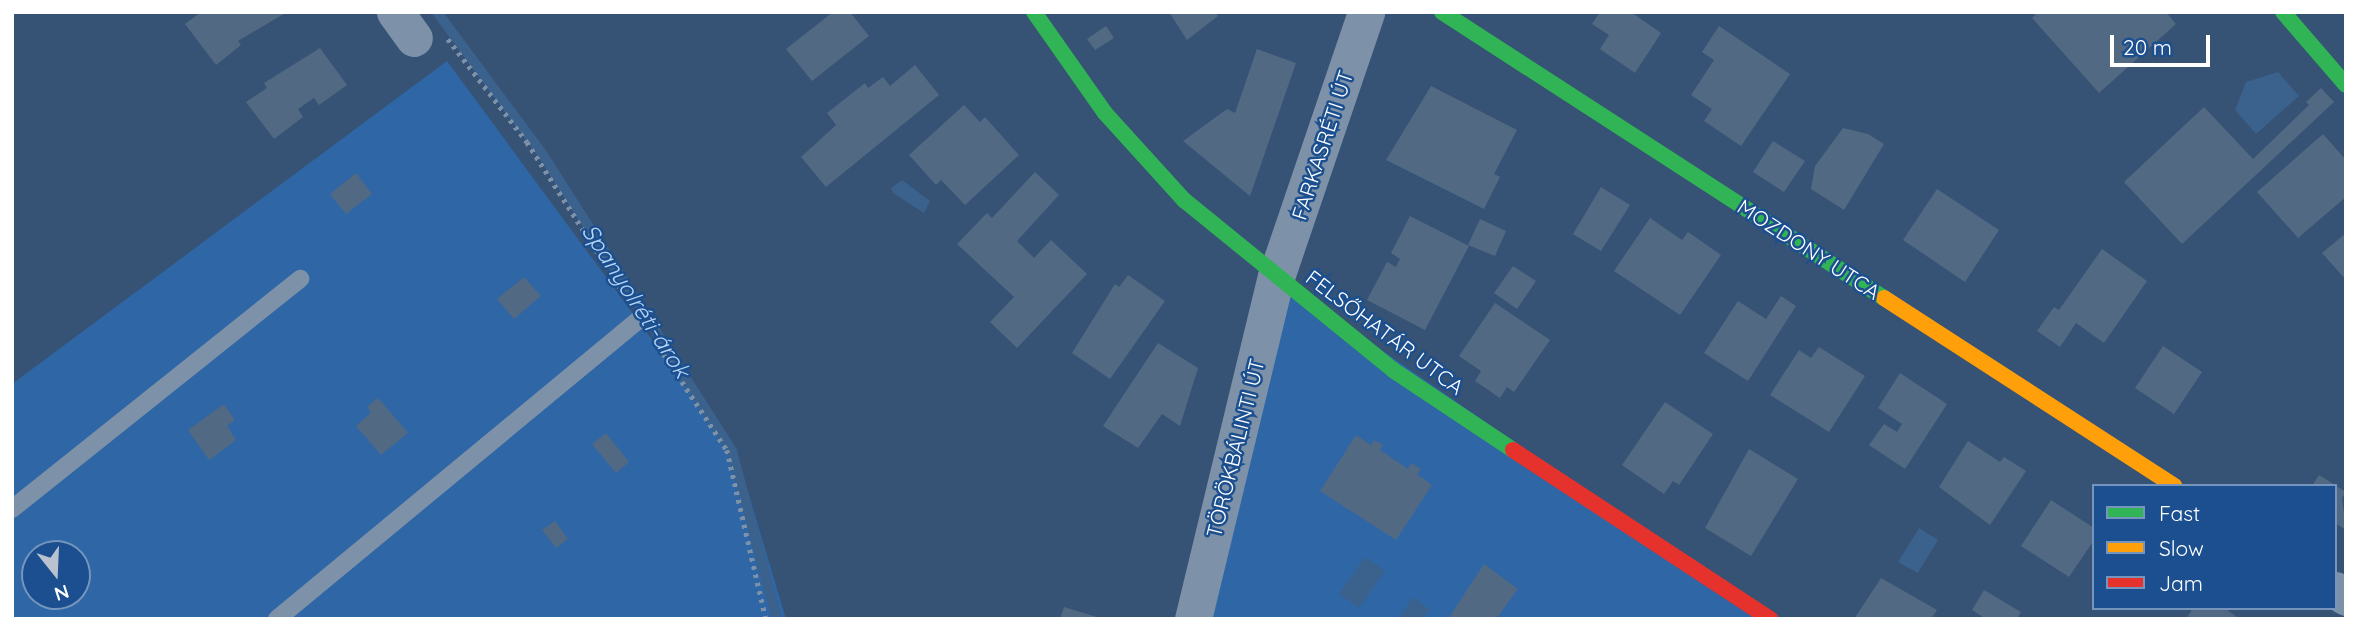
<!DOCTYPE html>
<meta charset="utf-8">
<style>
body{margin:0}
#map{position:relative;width:2358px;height:631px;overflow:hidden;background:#365274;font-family:Quicksand,sans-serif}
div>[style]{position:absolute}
.green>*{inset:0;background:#2f66a5}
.water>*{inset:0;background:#3b618d}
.stream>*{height:10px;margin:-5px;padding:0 5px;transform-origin:5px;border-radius:5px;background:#3b618d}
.building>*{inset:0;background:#526984}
.path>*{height:4.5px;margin-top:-2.25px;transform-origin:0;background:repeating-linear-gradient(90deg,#7d92a8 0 3.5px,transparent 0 8.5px)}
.lane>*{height:18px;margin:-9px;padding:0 9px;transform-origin:9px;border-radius:9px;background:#7d92a8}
.street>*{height:37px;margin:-18.5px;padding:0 18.5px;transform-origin:18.5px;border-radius:18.5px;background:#7d92a8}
.fast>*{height:16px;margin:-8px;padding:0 8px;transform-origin:8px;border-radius:8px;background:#30b455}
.slow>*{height:16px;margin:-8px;padding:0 8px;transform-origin:8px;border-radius:8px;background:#ff9f0a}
.jam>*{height:16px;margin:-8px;padding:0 8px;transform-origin:8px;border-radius:8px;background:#e5322d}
span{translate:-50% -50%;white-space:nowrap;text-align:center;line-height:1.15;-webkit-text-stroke:5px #1b4f8f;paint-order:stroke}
.street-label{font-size:21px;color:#fff}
.water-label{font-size:23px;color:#b5d3f5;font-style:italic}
.frame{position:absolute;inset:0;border:14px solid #fff;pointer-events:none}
.legend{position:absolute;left:2092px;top:484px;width:245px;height:126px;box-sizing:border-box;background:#1b4f8f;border:2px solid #7695bc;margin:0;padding:9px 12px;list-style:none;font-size:21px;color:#fff}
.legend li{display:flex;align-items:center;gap:14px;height:35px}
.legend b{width:35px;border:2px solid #7695bc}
.north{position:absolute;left:21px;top:540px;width:70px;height:70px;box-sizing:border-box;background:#1b4f8f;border:2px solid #7695bc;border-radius:50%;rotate:162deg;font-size:19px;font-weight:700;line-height:28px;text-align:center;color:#fff}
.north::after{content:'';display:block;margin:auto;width:24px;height:32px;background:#b9c2ce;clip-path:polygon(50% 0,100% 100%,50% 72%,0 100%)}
.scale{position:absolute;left:2110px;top:35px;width:100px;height:32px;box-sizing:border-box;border:4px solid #fff;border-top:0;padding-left:9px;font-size:21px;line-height:24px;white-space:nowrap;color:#fff;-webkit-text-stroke:5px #1b4f8f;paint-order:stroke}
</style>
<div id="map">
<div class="green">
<i style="clip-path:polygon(evenodd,447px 61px,737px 455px,786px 619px,12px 619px,12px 384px,447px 61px,35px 554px,77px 554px,77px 596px,35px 596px,35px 554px)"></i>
<i style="clip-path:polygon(1276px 277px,1770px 619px,1185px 619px)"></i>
</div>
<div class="water">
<i style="clip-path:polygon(2278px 72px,2299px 96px,2256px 134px,2235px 110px,2246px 82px)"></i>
<i style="clip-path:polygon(902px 180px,930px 201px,924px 213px,893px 193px,891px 188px)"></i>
<i style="clip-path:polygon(1919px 528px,1938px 540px,1918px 573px,1898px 562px)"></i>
<i style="clip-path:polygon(1365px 557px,1385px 571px,1359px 608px,1339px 594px)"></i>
<i style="clip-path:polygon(1413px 597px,1430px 610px,1423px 619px,1398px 619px)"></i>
</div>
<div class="stream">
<i style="left:437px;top:12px;width:174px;rotate:53.4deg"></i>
<i style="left:541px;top:152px;width:355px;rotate:57.4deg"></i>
<i style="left:732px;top:451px;width:174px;rotate:75deg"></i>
</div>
<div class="building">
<i style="clip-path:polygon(201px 12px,287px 12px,238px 41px,241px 45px,216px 65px,185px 24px)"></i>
<i style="clip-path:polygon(833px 12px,850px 12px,869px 36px,812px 81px,786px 49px)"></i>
<i style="clip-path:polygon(1169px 12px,1216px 12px,1218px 16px,1187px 40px)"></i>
<i style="clip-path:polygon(1600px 12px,1631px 12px,1661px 33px,1635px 73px,1600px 49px,1609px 35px,1592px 24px)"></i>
<i style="clip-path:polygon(2038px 12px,2166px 12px,2176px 24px,2099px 93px,2032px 18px)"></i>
<i style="clip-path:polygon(1106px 26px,1114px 38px,1095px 50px,1087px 39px)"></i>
<i style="clip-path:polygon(1719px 26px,1790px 74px,1741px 146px,1704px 121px,1712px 109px,1691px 95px,1714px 60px,1702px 52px)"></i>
<i style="clip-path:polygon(320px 48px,347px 85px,319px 105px,314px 98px,298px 109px,303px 117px,274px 139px,246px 102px,267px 88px,264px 83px)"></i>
<i style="clip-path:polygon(1257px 49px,1296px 63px,1250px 196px,1183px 141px,1227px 109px,1235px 113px)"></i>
<i style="clip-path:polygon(915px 65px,939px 95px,826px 187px,801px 157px,836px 125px,827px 113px,865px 83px,868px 88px,883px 77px,890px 86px)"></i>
<i style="clip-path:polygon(1431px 86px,1517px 130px,1494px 174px,1500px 177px,1484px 209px,1386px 160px)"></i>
<i style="clip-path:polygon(2321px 88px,2334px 102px,2182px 244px,2124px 182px,2204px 107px,2253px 159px,2309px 105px,2306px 102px)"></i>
<i style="clip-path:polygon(964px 105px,980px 122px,985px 117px,1019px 155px,965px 205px,941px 180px,936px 185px,909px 155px)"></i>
<i style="clip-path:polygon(1843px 128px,1868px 134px,1884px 144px,1844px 210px,1811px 189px,1815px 166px)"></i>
<i style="clip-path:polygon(2323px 134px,2346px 160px,2346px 197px,2298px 238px,2257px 192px)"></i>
<i style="clip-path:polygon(1773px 141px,1805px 161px,1784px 192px,1753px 172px)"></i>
<i style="clip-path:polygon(1035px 172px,1059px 195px,1017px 241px,1034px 258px,1051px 240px,1087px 274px,1017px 348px,990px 322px,1014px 297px,957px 244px,987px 213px,992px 218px)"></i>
<i style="clip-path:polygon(356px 173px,372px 194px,346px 214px,330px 194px)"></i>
<i style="clip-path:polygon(1601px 187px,1630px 205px,1601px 251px,1573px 234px)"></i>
<i style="clip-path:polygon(1937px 189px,1999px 230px,1965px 282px,1903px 240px)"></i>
<i style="clip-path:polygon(1410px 216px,1469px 246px,1425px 330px,1367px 300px,1387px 262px,1396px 267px,1400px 259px,1391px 253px)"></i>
<i style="clip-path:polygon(1650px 218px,1682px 240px,1688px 232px,1721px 255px,1680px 315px,1614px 271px)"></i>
<i style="clip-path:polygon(1480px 219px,1506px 231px,1495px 256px,1468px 245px)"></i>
<i style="clip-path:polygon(2346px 233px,2346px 280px,2322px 253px)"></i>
<i style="clip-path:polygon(2102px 249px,2147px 281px,2104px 343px,2076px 323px,2060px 347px,2037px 331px,2054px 307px,2059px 310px)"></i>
<i style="clip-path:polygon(1513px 266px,1536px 281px,1517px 309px,1494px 293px)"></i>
<i style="clip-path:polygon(1128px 275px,1165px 301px,1110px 379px,1072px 353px,1115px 284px,1119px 287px)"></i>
<i style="clip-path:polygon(524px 277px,541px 296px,514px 319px,497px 299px)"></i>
<i style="clip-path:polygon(1781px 296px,1796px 306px,1748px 381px,1704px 353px,1738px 301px,1766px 319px)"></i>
<i style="clip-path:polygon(1495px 303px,1550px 340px,1514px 392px,1507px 387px,1500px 398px,1475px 381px,1481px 371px,1459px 356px)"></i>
<i style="clip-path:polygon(1158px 343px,1198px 368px,1180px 426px,1162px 414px,1138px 448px,1103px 426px)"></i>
<i style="clip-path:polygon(2163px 346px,2202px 372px,2174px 414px,2135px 388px)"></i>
<i style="clip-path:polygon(1819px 347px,1865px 376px,1829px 432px,1770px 395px,1799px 350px,1811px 358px)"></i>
<i style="clip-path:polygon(1900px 373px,1947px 404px,1905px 469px,1869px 445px,1884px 424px,1897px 432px,1902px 424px,1878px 408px)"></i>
<i style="clip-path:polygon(378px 398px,408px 433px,381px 455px,356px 426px,371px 413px,367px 407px)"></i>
<i style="clip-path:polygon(1665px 402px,1713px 434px,1679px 485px,1673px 481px,1664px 494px,1622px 465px)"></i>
<i style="clip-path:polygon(224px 404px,235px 420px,227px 426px,236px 440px,209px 460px,188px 430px)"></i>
<i style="clip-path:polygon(606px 433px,629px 462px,616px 473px,592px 444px)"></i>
<i style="clip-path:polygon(1356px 435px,1371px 445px,1374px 440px,1383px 445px,1380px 450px,1408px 469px,1411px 463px,1421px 469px,1417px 474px,1432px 485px,1396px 540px,1320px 491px)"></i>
<i style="clip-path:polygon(1968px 441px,2000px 462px,2004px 457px,2026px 471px,1990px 525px,1939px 487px)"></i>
<i style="clip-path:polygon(1749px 449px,1798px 479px,1751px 556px,1705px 528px)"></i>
<i style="clip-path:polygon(2319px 475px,2346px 492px,2342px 498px,2346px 530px,2335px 523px,2335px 486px,2312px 486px)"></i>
<i style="clip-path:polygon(2051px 500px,2094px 528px,2094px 540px,2069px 577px,2021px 546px)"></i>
<i style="clip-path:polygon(555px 521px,568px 539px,556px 548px,542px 530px)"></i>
<i style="clip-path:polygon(1484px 564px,1518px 589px,1496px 619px,1448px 619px)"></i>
<i style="clip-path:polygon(1881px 578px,1937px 610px,1931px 619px,1854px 619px)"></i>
<i style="clip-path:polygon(1984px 590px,2021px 612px,2017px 619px,1986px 619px,1972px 610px)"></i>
<i style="clip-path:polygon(1064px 607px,1100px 618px,1100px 619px,1060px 619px)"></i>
<i style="clip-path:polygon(2193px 608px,2224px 608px,2240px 619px,2186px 619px)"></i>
</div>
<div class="path">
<i style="left:448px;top:39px;width:130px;rotate:52.5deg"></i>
<i style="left:527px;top:142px;width:188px;rotate:57.4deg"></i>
<i style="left:654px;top:339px;width:133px;rotate:56.7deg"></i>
<i style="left:727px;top:450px;width:173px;rotate:77deg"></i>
</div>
<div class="lane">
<i style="left:12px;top:509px;width:369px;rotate:-38.6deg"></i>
<i style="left:277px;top:619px;width:471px;rotate:-39.6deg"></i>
</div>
<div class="street">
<i style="left:395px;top:12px;width:32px;rotate:54deg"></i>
<i style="left:2335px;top:590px;width:13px;rotate:32deg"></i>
<i style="left:1193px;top:619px;width:352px;rotate:-76.4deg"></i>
<i style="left:1276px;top:277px;width:280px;rotate:-71.2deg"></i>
</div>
<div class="fast">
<i style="left:1034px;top:12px;width:123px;rotate:54.9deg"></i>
<i style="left:1105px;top:113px;width:118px;rotate:47.8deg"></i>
<i style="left:1184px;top:200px;width:269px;rotate:39.1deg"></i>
<i style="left:1393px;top:370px;width:144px;rotate:33.7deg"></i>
<i style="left:1442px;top:12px;width:526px;rotate:32.91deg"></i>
<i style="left:2283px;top:12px;width:96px;rotate:49.2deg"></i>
</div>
<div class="slow">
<i style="left:1884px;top:298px;width:346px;rotate:32.9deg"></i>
</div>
<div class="jam">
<i style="left:1513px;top:450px;width:308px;rotate:33.3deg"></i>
</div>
<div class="street-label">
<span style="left:1322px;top:145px;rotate:-72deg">FARKASRÉTI ÚT</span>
<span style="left:1809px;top:249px;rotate:33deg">MOZDONY UTCA</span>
<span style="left:1385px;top:332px;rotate:37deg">FELSŐHATÁR UTCA</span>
<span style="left:1235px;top:448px;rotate:-76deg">TÖRÖKBÁLINTI ÚT</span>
</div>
<div class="water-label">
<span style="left:636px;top:301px;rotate:57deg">Spanyolréti-árok</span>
</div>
<div class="frame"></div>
<ul class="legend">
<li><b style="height:9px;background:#30b455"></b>Fast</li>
<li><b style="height:9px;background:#ff9f0a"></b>Slow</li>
<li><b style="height:9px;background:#e5322d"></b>Jam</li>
</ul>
<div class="north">N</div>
<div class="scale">20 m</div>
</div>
